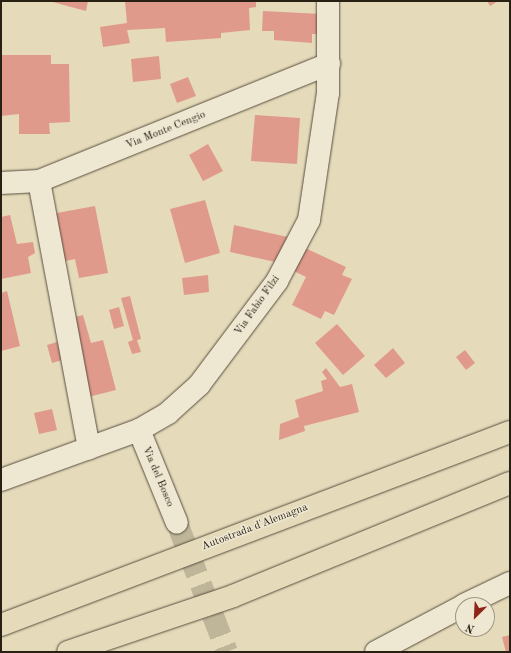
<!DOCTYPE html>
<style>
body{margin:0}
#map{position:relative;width:511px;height:653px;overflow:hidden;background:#e5daba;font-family:"Old Standard TT",serif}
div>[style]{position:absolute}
.building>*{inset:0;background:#e09a8b}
.minor-tunnel>*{height:22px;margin-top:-11px;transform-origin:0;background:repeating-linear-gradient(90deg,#bfb599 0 22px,transparent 0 33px)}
.roads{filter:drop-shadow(0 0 1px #584e3e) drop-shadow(0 0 1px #584e3e)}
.minor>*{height:22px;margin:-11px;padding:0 11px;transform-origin:11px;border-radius:11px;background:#eee7d2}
.motorway>*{height:22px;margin:-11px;padding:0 11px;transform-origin:11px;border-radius:11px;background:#e5daba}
span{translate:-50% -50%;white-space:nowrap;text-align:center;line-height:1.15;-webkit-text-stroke:3px #eee7d2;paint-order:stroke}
.street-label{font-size:11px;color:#292014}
.frame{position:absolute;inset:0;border:2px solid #292014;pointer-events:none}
.north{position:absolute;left:455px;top:597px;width:40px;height:40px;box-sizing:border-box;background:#eee7d2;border:1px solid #9f9786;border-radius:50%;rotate:204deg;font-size:11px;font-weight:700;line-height:16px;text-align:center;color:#292014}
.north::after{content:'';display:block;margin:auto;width:14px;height:18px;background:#8f2418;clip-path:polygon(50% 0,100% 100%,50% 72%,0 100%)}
</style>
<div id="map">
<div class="building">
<i style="clip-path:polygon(49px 1px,88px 1px,86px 11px)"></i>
<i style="clip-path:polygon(125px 1px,256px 1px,256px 7px,249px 8px,250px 30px,221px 33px,221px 38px,166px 42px,165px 28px,127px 30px,130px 43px,103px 47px,100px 27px,127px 23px)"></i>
<i style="clip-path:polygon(487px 1px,498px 1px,490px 6px)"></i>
<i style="clip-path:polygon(263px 11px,322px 14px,321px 34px,312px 34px,312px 43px,274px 40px,274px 31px,262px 31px)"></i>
<i style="clip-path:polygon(1px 55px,51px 55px,51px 64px,69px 64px,70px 122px,49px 123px,50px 134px,19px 134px,19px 114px,1px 116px)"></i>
<i style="clip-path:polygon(159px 56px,161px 79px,133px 82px,131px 59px)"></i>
<i style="clip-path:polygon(188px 77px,196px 96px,177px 103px,170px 84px)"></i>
<i style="clip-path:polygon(255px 115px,300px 118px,297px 164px,251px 161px)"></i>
<i style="clip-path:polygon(208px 144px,223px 171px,203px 181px,189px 155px)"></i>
<i style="clip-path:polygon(205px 200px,220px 253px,185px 263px,170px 209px)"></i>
<i style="clip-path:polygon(95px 206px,108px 273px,79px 278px,75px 259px,56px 263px,46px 215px)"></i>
<i style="clip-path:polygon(10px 215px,17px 244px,33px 242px,35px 253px,28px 257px,31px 273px,1px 279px,1px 217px)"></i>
<i style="clip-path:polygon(234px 225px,292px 238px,280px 263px,230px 252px)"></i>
<i style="clip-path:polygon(303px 247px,346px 267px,342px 275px,352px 279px,334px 315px,325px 311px,321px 319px,292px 305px,306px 277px,292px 270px)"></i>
<i style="clip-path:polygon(208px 275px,209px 292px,184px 295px,182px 278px)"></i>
<i style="clip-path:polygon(7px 291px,20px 346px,1px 351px,1px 293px)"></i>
<i style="clip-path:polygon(130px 296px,141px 339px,137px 340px,141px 352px,132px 354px,128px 342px,133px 340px,121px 298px)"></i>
<i style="clip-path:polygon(119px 307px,124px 326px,114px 329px,109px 310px)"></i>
<i style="clip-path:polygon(83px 315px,91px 343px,103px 340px,116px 390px,88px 397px,67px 319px)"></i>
<i style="clip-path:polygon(337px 324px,365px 356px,343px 375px,315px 343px)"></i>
<i style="clip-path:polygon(57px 342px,62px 360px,52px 363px,47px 345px)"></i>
<i style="clip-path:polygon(393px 348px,405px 363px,386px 378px,374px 365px)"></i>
<i style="clip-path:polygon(465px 350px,475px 363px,466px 370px,456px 357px)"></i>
<i style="clip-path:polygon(326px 368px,340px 387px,352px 384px,359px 412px,304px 426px,305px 431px,279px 440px,280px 424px,299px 417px,295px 400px,323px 391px,321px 381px,327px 379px,322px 372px)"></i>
<i style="clip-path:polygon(52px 409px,57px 430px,39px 434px,34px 413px)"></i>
<i style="clip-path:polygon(510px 635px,510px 652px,506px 652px,502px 637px)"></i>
</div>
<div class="minor-tunnel">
<i style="left:177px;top:523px;width:138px;rotate:68.8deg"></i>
</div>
<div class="roads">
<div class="minor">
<i style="left:39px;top:181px;width:272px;rotate:79.4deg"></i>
<i style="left:1px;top:183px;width:38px;rotate:-3deg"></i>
<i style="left:39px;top:181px;width:313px;rotate:-22deg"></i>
<i style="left:139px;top:430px;width:100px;rotate:67.8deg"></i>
<i style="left:1px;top:480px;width:147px;rotate:-19.9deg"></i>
<i style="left:139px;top:430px;width:34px;rotate:-30deg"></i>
<i style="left:168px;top:413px;width:42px;rotate:-42.1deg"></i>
<i style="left:199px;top:385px;width:130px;rotate:-53.1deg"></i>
<i style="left:277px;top:281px;width:69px;rotate:-62.3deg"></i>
<i style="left:309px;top:220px;width:128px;rotate:-81.5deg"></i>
<i style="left:328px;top:93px;width:92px;rotate:-90deg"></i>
<i style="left:464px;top:605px;width:51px;rotate:-25.6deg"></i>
<i style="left:376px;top:652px;width:98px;rotate:-27.9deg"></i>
</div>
<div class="motorway">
<i style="left:1px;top:625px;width:544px;rotate:-20.77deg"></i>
<i style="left:68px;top:652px;width:174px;rotate:-18.7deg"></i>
<i style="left:233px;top:596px;width:299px;rotate:-22.2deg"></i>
</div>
</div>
<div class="street-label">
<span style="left:166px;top:131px;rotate:-22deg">Via Monte Cengio</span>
<span style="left:258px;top:306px;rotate:-55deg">Via Fabio Filzi</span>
<span style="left:157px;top:477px;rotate:67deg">Via del Bosco</span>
<span style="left:255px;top:528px;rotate:-21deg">Autostrada d'Alemagna</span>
</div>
<div class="frame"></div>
<div class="north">N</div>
</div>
